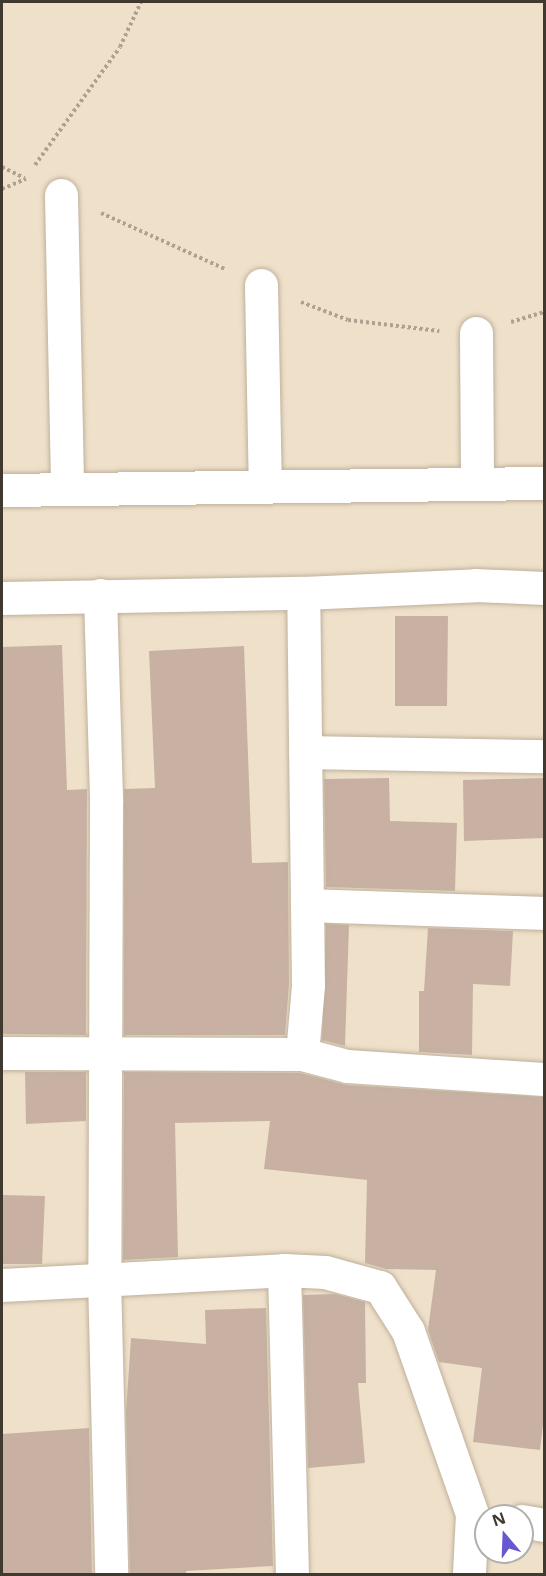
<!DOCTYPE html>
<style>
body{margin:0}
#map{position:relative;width:546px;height:1576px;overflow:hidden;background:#efe0ca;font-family:"Open Sans",sans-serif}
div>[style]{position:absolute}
.building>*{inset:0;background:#c8b1a3}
.path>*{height:4px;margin-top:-2px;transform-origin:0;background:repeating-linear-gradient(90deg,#ada190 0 3px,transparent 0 6px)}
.roads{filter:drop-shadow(0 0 2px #bfb09b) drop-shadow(0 0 2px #bfb09b)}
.minor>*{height:33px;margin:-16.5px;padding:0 16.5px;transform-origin:16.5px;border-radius:16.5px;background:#fff}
span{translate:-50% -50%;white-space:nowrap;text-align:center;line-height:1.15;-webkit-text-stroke:4.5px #fff;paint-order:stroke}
.frame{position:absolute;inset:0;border:3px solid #3f3930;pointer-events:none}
.north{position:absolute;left:474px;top:1504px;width:60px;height:60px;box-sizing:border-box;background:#fff;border:2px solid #b2b0ac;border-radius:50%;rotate:341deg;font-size:16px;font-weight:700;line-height:24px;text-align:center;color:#3f3930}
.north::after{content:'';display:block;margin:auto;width:21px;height:27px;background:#6757d1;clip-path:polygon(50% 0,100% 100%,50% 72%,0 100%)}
</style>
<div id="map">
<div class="building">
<i style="clip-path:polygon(395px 616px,448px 616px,447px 706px,395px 706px)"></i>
<i style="clip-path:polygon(62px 645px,67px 790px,87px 789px,86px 1035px,2px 1034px,2px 647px)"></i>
<i style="clip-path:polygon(244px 646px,252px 863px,288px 862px,289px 984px,285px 1035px,124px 1035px,124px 789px,155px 788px,149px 651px)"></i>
<i style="clip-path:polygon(389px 778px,390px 821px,457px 823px,455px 891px,326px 887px,324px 779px)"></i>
<i style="clip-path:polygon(544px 778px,544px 838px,464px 841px,463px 780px)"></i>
<i style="clip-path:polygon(326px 924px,349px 925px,345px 1046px,322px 1040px)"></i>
<i style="clip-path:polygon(428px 928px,513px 931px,510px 986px,473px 984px,472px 1055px,419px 1052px,419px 991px,424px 991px)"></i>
<i style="clip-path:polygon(25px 1072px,86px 1072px,86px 1121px,26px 1124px)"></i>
<i style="clip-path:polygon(124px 1072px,300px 1073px,346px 1085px,544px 1097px,544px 1416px,540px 1450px,473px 1442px,482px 1368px,439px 1362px,428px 1330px,436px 1270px,386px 1269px,365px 1263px,367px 1180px,264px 1169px,270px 1121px,175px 1123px,178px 1257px,123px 1260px)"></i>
<i style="clip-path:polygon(2px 1195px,45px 1196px,42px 1264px,2px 1264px)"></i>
<i style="clip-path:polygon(335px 1294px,365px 1302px,366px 1383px,358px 1383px,365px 1463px,308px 1468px,303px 1295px)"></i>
<i style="clip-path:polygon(266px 1308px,273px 1566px,186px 1571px,186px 1575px,130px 1575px,126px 1412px,131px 1338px,206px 1344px,205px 1310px)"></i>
<i style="clip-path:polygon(89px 1428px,92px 1575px,2px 1575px,2px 1434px)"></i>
</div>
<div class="path">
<i style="left:35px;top:165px;width:145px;rotate:-54.2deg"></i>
<i style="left:120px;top:47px;width:50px;rotate:-65deg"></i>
<i style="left:2px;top:167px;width:25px;rotate:26deg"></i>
<i style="left:2px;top:189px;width:26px;rotate:-23deg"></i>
<i style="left:101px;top:213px;width:136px;rotate:24.3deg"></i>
<i style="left:301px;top:302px;width:50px;rotate:21deg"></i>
<i style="left:348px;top:320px;width:92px;rotate:6.9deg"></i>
<i style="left:511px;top:322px;width:34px;rotate:-17deg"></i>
</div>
<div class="roads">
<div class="minor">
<i style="left:61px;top:195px;width:294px;rotate:88.8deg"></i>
<i style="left:261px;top:285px;width:201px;rotate:88.9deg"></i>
<i style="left:476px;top:333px;width:151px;rotate:89.6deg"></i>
<i style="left:2px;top:490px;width:542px;rotate:-0.74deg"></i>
<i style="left:100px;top:595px;width:207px;rotate:88.3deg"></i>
<i style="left:106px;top:802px;width:475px;rotate:90.2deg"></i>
<i style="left:104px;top:1277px;width:297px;rotate:88.6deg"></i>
<i style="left:2px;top:598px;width:301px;rotate:-1deg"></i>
<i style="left:303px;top:593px;width:173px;rotate:-2.6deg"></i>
<i style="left:476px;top:585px;width:68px;rotate:2.5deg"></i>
<i style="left:305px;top:752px;width:239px;rotate:1deg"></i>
<i style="left:307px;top:905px;width:237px;rotate:1.9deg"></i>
<i style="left:2px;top:1053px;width:300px;rotate:0.2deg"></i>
<i style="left:302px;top:1054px;width:47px;rotate:14.9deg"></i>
<i style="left:347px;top:1066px;width:197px;rotate:3.8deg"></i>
<i style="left:302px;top:1054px;width:69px;rotate:-85deg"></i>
<i style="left:308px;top:985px;width:392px;rotate:-90.7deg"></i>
<i style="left:284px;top:1270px;width:304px;rotate:88.5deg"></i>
<i style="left:2px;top:1285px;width:282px;rotate:-3deg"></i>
<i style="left:284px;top:1270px;width:41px;rotate:2.8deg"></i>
<i style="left:325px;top:1272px;width:57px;rotate:15.3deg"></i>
<i style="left:380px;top:1287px;width:52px;rotate:57.5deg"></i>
<i style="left:408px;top:1331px;width:194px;rotate:70.7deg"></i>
<i style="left:472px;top:1514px;width:60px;rotate:92.9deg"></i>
<i style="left:522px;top:1521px;width:22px;rotate:10deg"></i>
</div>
</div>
<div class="frame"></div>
<div class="north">N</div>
</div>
